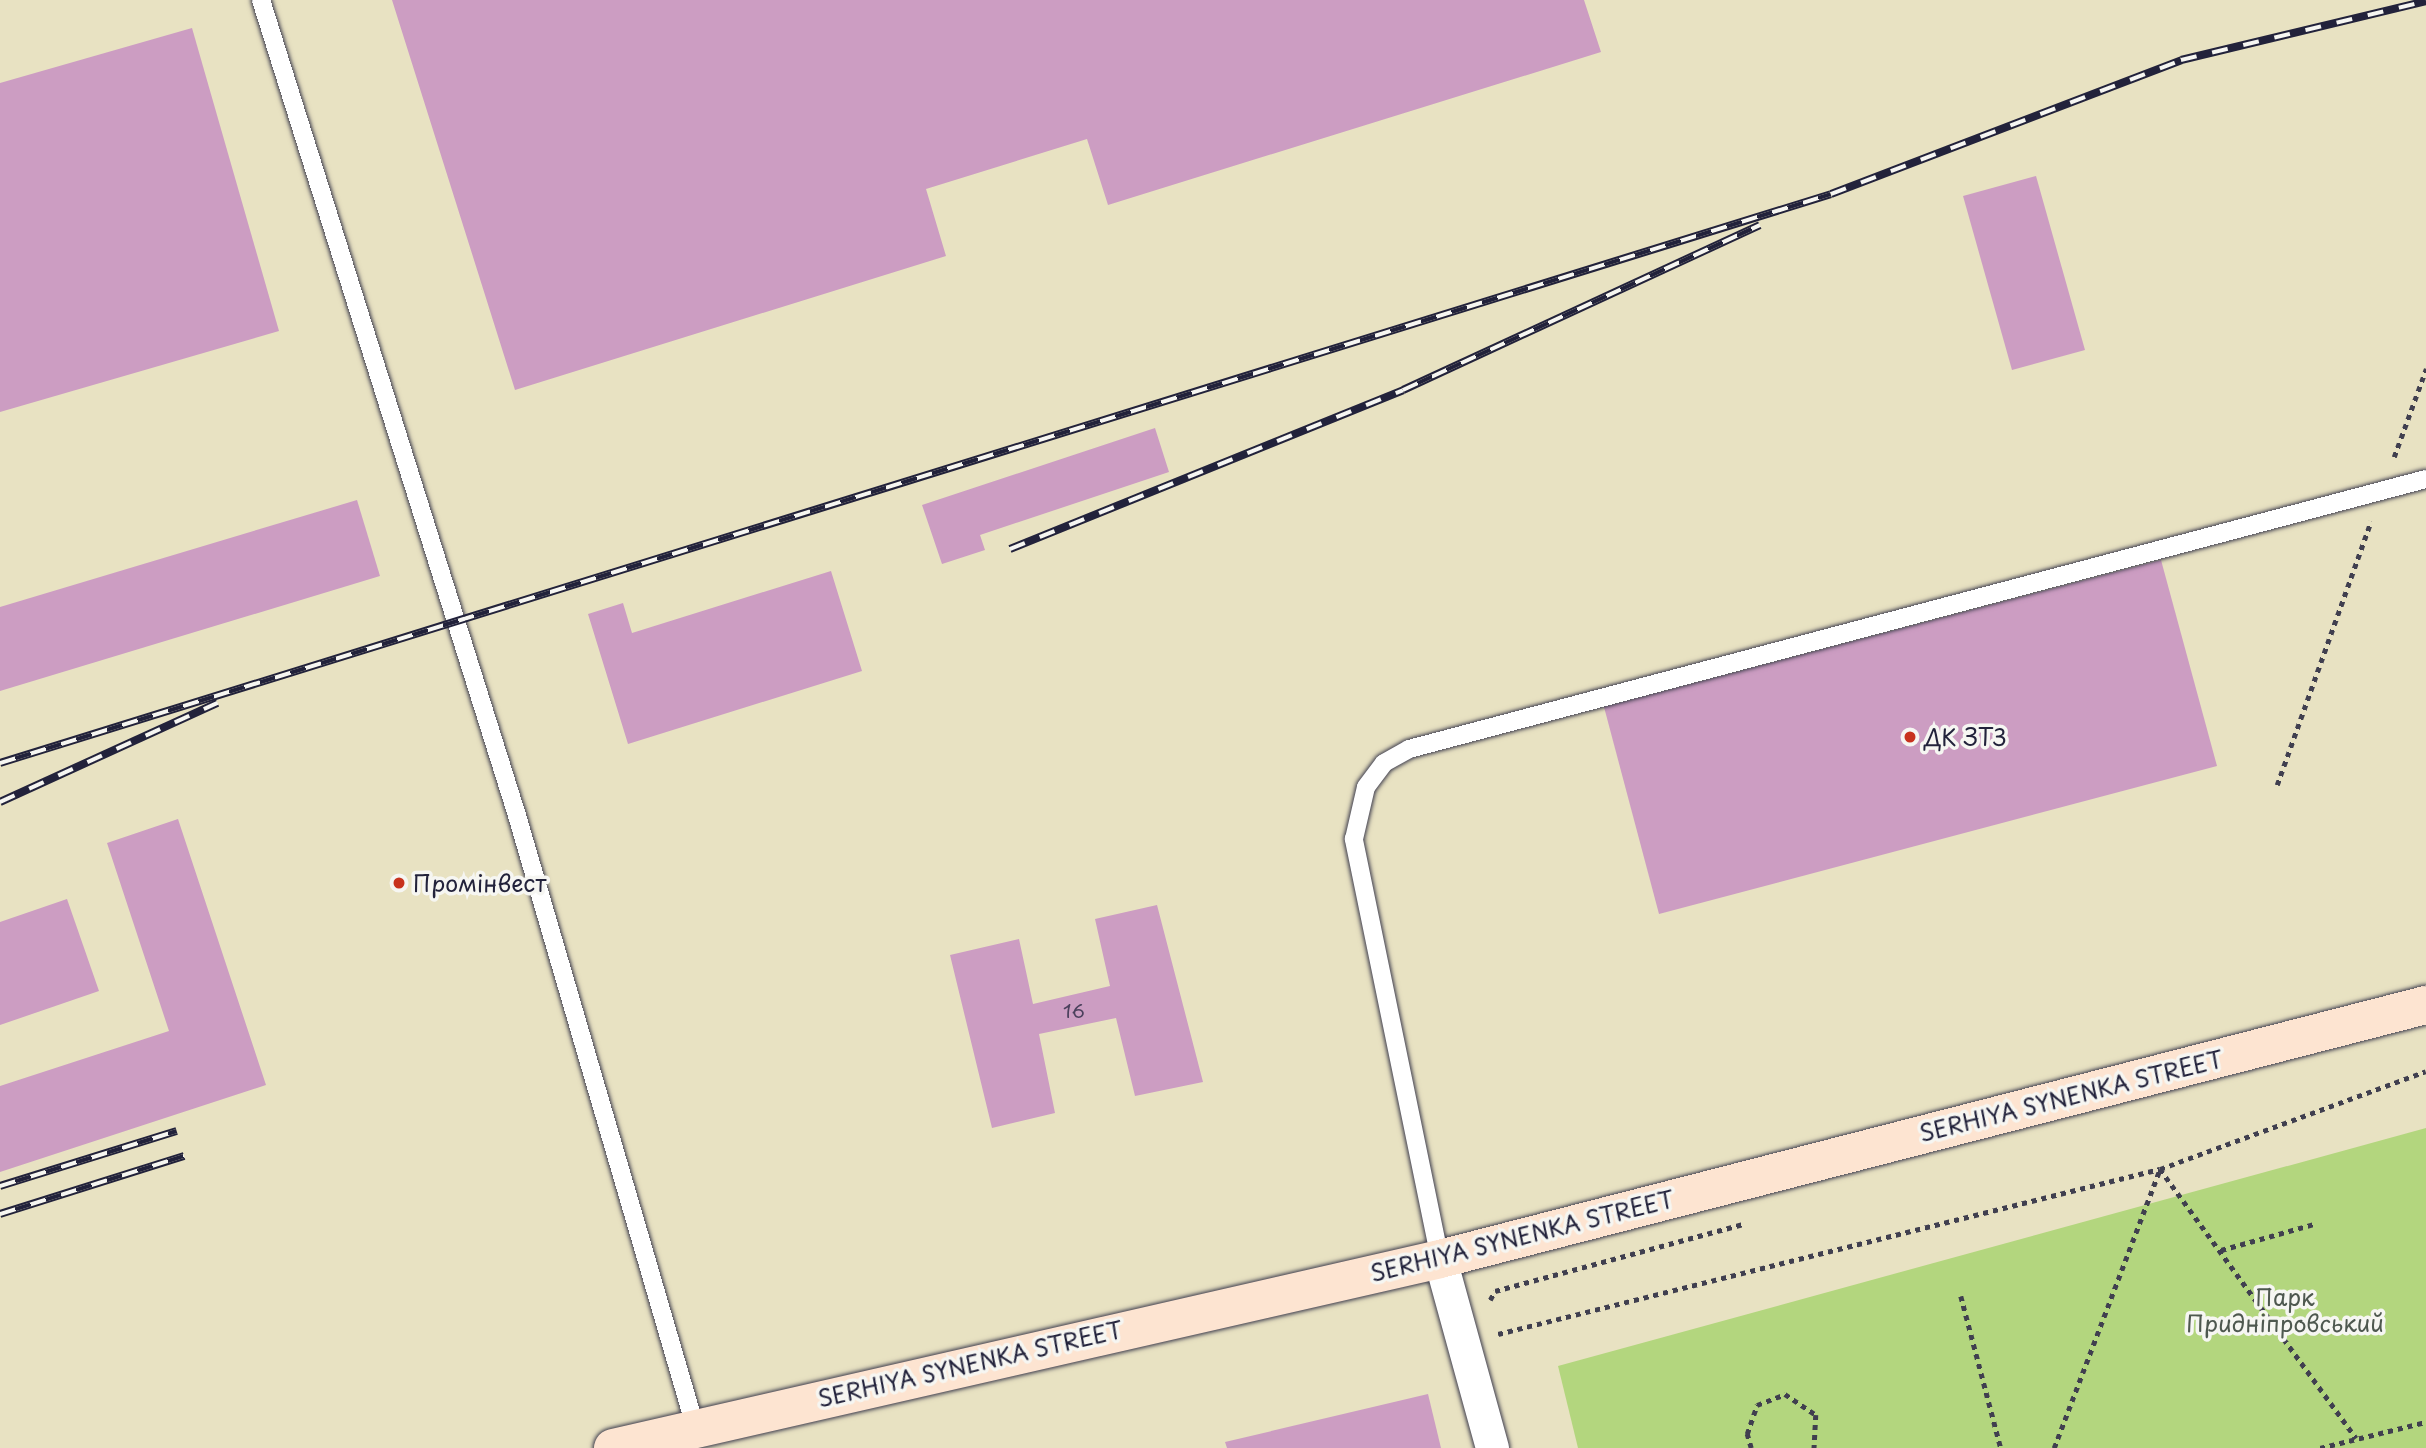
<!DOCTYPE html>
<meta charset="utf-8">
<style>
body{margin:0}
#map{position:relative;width:2426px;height:1448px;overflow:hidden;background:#e8e2c2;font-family:"Playpen Sans",sans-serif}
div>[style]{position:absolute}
.green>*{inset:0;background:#b3d67e}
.building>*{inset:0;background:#cc9dc2}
.path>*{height:4.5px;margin-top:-2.25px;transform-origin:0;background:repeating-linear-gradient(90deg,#403f4f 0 5px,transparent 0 10px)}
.roads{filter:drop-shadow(0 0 2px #403f4f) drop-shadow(0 0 2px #403f4f)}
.lane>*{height:18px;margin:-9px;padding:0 9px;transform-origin:9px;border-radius:9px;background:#fff}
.street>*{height:33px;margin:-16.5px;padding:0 16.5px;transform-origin:16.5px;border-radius:16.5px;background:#fff}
.secondary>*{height:38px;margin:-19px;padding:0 19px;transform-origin:19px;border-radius:19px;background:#fde4d1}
.rail>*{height:8px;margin-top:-4px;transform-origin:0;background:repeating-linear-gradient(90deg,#f6f6f2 0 16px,#22223b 0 32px);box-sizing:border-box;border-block:2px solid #22223b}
.dots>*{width:19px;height:19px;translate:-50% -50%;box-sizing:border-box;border:4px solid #f6f6f2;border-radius:50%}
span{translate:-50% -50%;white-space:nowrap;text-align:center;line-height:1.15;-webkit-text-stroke:7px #f6f6f2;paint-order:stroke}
.number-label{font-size:19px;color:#4c415d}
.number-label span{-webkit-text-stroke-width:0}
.poi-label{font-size:23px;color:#22223b}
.left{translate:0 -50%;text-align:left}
.street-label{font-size:23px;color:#22223b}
.park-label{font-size:23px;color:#4e584f}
</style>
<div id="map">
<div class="green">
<i style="clip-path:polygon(2426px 1128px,2426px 1448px,1578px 1448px,1558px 1366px)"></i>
</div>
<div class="building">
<i style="clip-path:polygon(392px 0,1584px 0,1601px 52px,1108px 205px,1087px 139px,926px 189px,946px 256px,515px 390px)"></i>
<i style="clip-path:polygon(192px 28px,279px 331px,0 412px,0 83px)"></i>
<i style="clip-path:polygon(2036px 176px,2085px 350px,2012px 370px,1963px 196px)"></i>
<i style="clip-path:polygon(1155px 428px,1169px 472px,980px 535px,985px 550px,942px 564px,922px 505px)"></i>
<i style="clip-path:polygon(357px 500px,380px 576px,0 691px,0 607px)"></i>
<i style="clip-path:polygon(2161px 560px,2217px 766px,1659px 914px,1604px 707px)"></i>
<i style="clip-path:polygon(831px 571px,862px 671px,628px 744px,588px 614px,623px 603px,632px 633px)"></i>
<i style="clip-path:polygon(178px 819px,266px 1085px,0 1172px,0 1086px,169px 1031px,107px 843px)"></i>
<i style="clip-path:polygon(67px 899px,99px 991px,0 1025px,0 922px)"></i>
<i style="clip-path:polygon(1157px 905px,1203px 1082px,1135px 1096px,1116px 1018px,1039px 1034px,1055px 1113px,992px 1128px,950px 955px,1019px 939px,1033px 1004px,1110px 986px,1095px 919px)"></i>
<i style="clip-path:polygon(1428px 1394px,1441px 1448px,1227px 1448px,1225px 1442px)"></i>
</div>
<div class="path">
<i style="left:2394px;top:457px;width:94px;rotate:-70deg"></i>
<i style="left:2277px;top:785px;width:280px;rotate:-70.4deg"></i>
<i style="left:2221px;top:1250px;width:97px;rotate:-15.6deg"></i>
<i style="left:1961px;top:1296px;width:157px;rotate:75.3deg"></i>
<i style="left:1490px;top:1300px;width:10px;rotate:-61deg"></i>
<i style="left:1495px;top:1291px;width:258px;rotate:-15.1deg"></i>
<i style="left:1498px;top:1334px;width:682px;rotate:-14deg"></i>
<i style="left:2160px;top:1169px;width:283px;rotate:-20.2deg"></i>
<i style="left:1751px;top:1448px;width:15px;rotate:-106deg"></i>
<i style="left:1747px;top:1434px;width:31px;rotate:-71deg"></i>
<i style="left:1757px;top:1405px;width:30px;rotate:-21deg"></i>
<i style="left:1785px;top:1394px;width:37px;rotate:34deg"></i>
<i style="left:1816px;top:1415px;width:33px;rotate:93deg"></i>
<i style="left:2054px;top:1448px;width:298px;rotate:-69.2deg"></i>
<i style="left:2160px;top:1169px;width:333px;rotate:53.9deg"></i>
<i style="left:2320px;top:1448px;width:109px;rotate:-13.8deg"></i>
</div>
<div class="roads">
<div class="lane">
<i style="left:261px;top:0;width:851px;rotate:72.57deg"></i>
<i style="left:516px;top:812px;width:640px;rotate:73.75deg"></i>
<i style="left:1440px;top:1259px;width:429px;rotate:-101.6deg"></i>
<i style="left:1354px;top:839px;width:53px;rotate:-77deg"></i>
<i style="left:1366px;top:787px;width:30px;rotate:-53deg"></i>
<i style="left:1384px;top:763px;width:29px;rotate:-29deg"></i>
<i style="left:1409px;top:749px;width:1052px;rotate:-14.87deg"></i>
</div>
<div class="street">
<i style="left:1440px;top:1259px;width:196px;rotate:74.6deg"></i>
</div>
<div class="secondary">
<i style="left:613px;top:1448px;width:848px;rotate:-12.87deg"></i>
<i style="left:1440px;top:1259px;width:1018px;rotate:-14.45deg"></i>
</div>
</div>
<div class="rail">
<i style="left:1010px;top:549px;width:424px;rotate:-22deg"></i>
<i style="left:1403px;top:390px;width:393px;rotate:-24.8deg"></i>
<i style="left:0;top:763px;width:1917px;rotate:-17.26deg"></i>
<i style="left:1831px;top:194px;width:375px;rotate:-20.9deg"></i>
<i style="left:2181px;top:60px;width:252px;rotate:-13.5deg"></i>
<i style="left:0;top:802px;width:239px;rotate:-24.5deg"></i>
<i style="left:0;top:1186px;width:185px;rotate:-17.3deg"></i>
<i style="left:0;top:1214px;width:193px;rotate:-17.5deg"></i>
</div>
<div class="dots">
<i style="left:1910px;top:737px;background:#c8321e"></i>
<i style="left:399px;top:883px;background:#c8321e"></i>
</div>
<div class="number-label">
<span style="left:1074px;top:1011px">16</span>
</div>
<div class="poi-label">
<span class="left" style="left:1924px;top:737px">ДК ЗТЗ</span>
<span class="left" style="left:413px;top:883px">Промінвест</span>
</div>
<div class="street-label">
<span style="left:2071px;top:1096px;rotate:-14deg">SERHIYA SYNENKA STREET</span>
<span style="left:1522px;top:1236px;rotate:-14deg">SERHIYA SYNENKA STREET</span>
<span style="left:970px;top:1364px;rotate:-13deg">SERHIYA SYNENKA STREET</span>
</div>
<div class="park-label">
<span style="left:2285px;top:1310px">Парк<br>Придніпровський</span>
</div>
</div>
